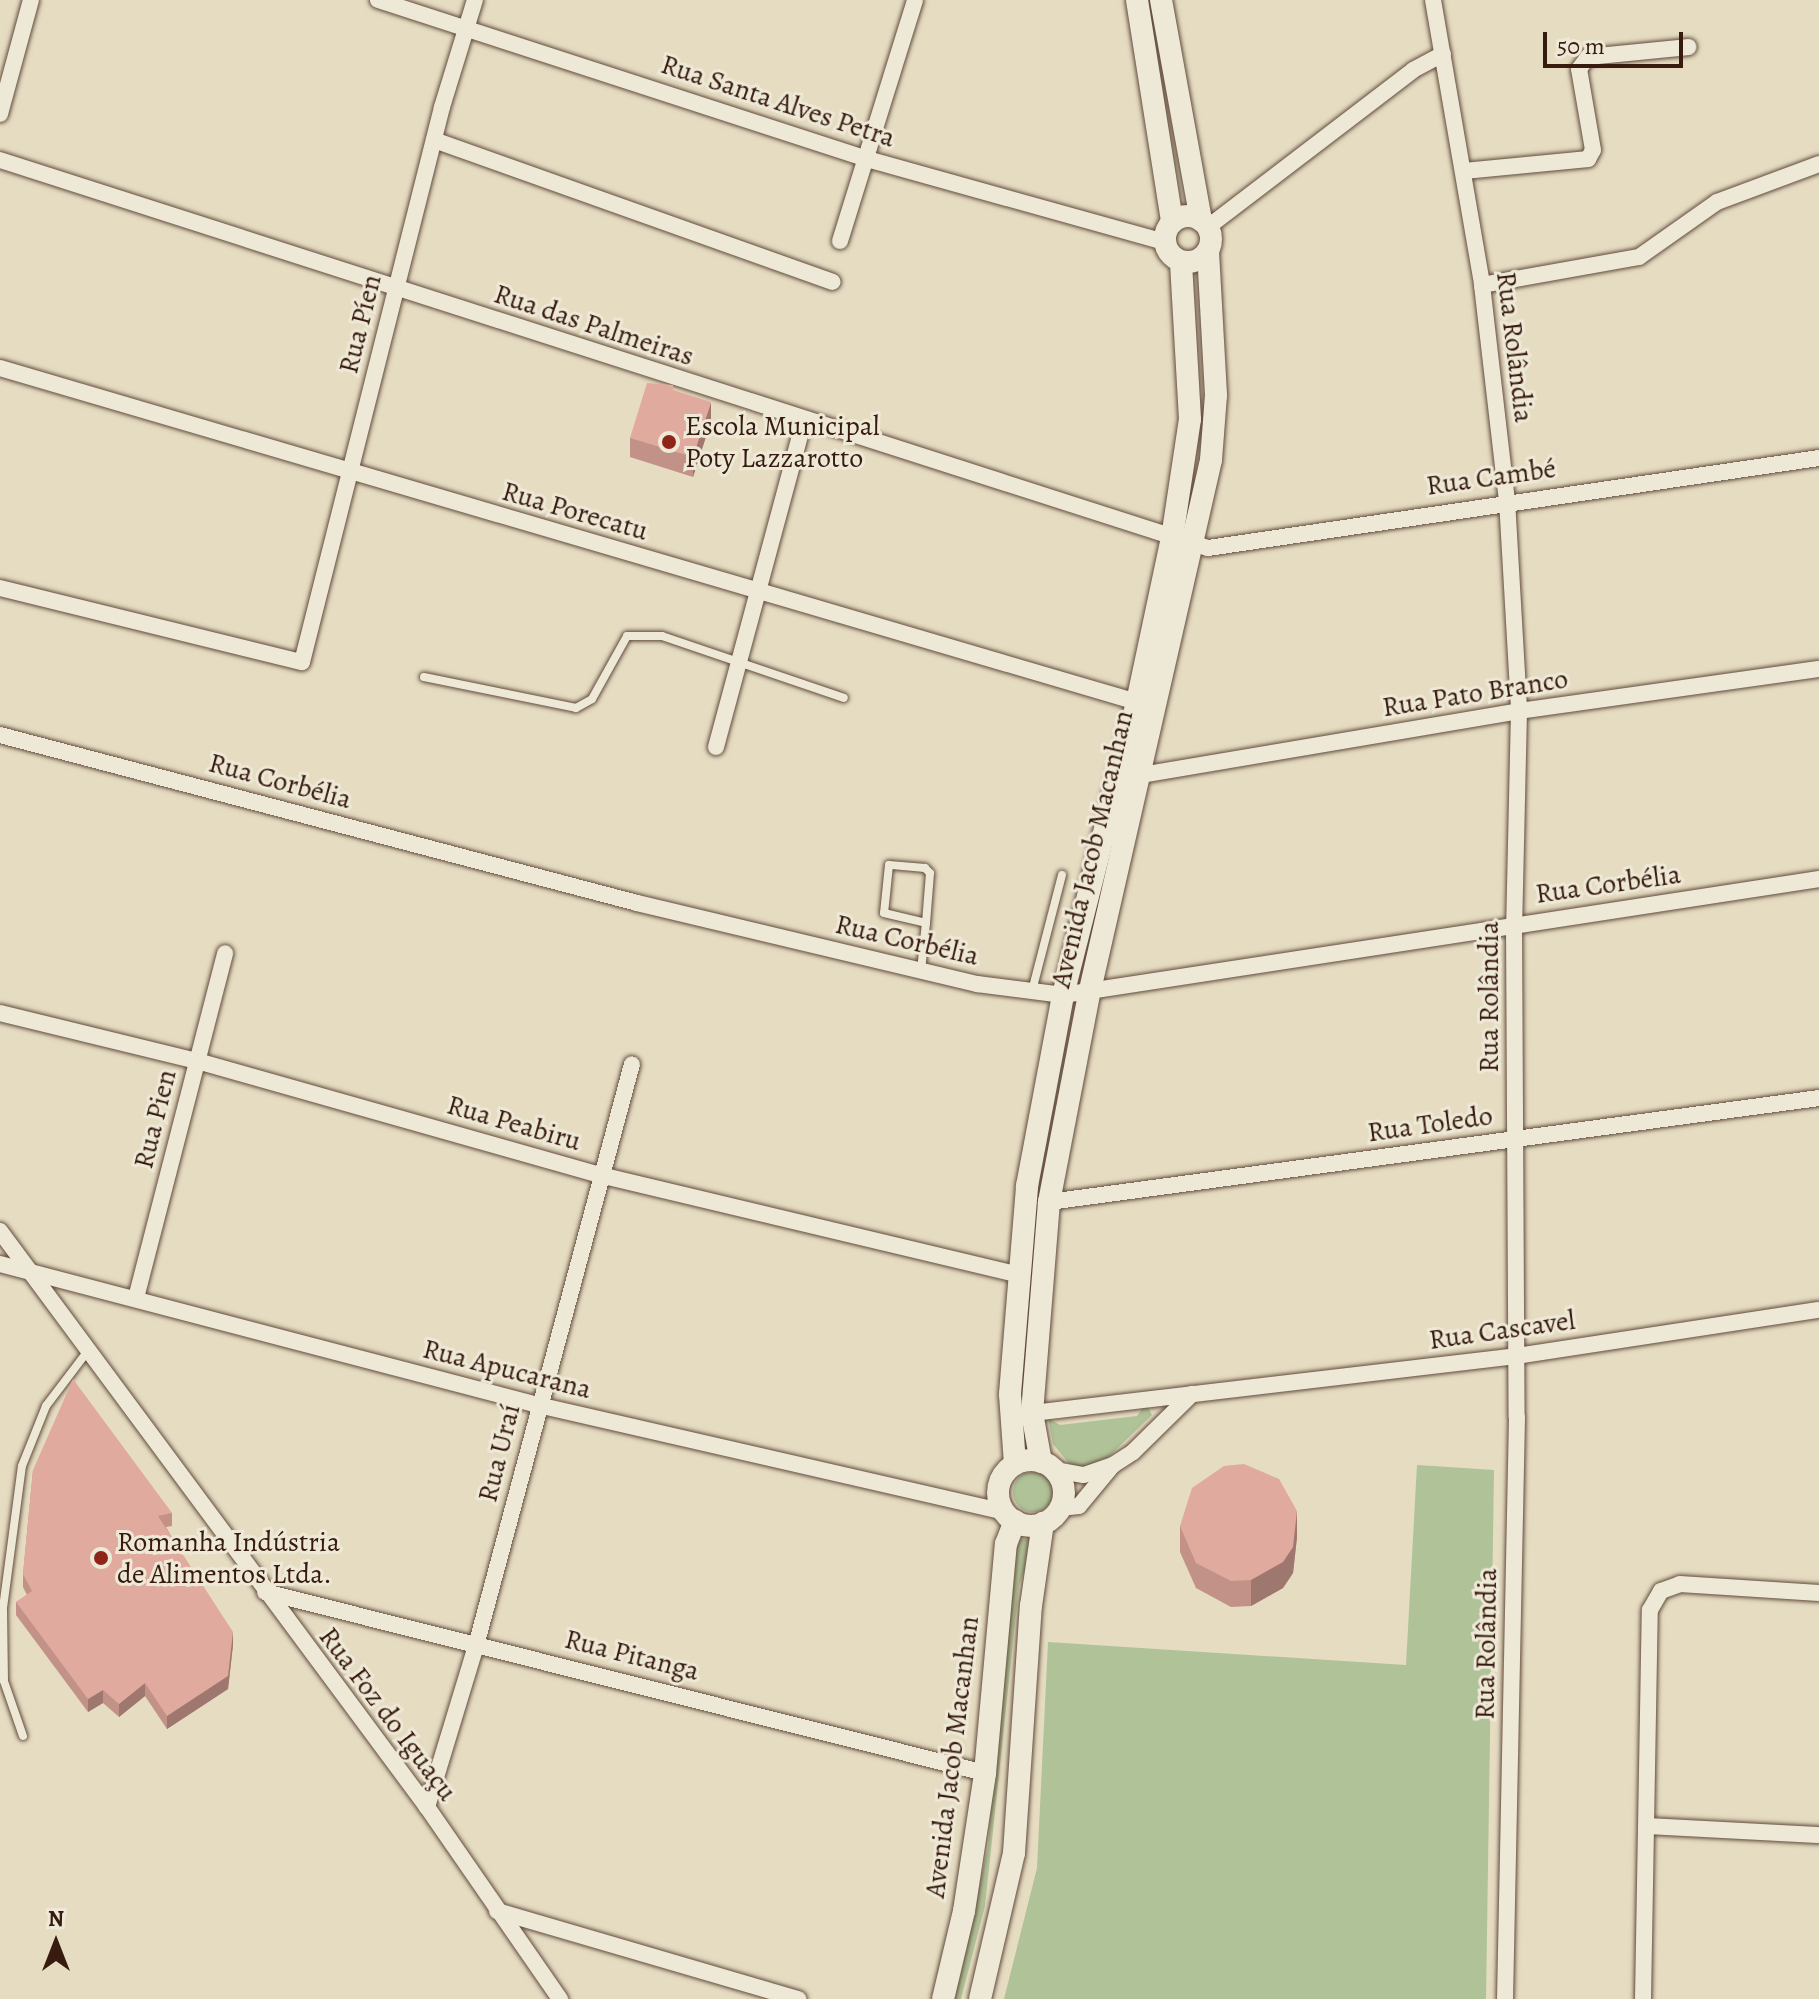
<!DOCTYPE html>
<meta charset="utf-8">
<style>
body{margin:0}
#map{position:relative;width:1819px;height:1999px;overflow:hidden;background:#e5dcc2;font-family:Alegreya,serif}
div>[style]{position:absolute}
.green>*{inset:0;background:#b0c297}
.round{border-radius:50%}
.roads{filter:drop-shadow(0 0 2px #624b3b) drop-shadow(0 0 2px #624b3b)}
.lane>*{height:8px;margin:-4px;padding:0 4px;transform-origin:4px;border-radius:4px;background:#eee8d7}
.street>*{height:16px;margin:-8px;padding:0 8px;transform-origin:8px;border-radius:8px;background:#eee8d7}
.secondary>*{height:22px;margin:-11px;padding:0 11px;transform-origin:11px;border-radius:11px;background:#eee8d7}
.secondary>.ring{margin:-11px;padding:0;box-sizing:content-box;background:none;border:22px solid #eee8d7;border-radius:50%}
.wall>*{inset:0;background:#c29288}
.shaded-wall>*{inset:0;background:#9e776f}
.building>*{inset:0;background:#e1aa9e}
.dots>*{width:22px;height:22px;translate:-50% -50%;box-sizing:border-box;border:4px solid #eee8d7;border-radius:50%}
span{translate:-50% -50%;white-space:nowrap;text-align:center;line-height:1.15;-webkit-text-stroke:6px #eee8d7;paint-order:stroke}
.street-label{font-size:28px;color:#371b0e}
.poi-label{font-size:28px;color:#371b0e}
.left{translate:0 -50%;text-align:left}
.north{position:absolute;left:16px;top:1903px;width:80px;height:80px;-webkit-text-stroke:6px #eee8d7;paint-order:stroke;rotate:0deg;font-size:22px;font-weight:700;line-height:32px;text-align:center;color:#371b0e}
.north::after{content:'';display:block;margin:auto;width:28px;height:36px;background:#371b0e;clip-path:polygon(50% 0,100% 100%,50% 72%,0 100%)}
.scale{position:absolute;left:1543px;top:32px;width:140px;height:36px;box-sizing:border-box;border:4px solid #371b0e;border-top:0;padding-left:10px;font-size:24px;line-height:28px;white-space:nowrap;color:#371b0e;-webkit-text-stroke:6px #eee8d7;paint-order:stroke}
</style>
<div id="map">
<div class="green">
<i style="clip-path:polygon(1077px 1002px,1032px 1267px,1032px 1446px,1018px 1450px,1029px 1235px)"></i>
<i style="clip-path:polygon(1146px 1403px,1152px 1415px,1101px 1464px,1087px 1469px,1071px 1466px,1053px 1444px,1048px 1418px,1060px 1425px,1137px 1416px)"></i>
<i style="clip-path:polygon(1417px 1465px,1494px 1470px,1486px 1999px,1004px 1999px,1037px 1868px,1048px 1642px,1406px 1665px)"></i>
<i class="round" style="left:1013px;top:1472px;width:40px;height:40px"></i>
<i style="clip-path:polygon(1036px 1539px,1019px 1586px,985px 1906px,961px 1999px,955px 1999px,988px 1847px,1013px 1540px)"></i>
</div>
<div class="roads">
<div class="lane">
<i style="left:424px;top:677px;width:155px;rotate:11.5deg"></i>
<i style="left:576px;top:708px;width:18px;rotate:-29deg"></i>
<i style="left:592px;top:699px;width:72px;rotate:-60.9deg"></i>
<i style="left:627px;top:636px;width:35px"></i>
<i style="left:662px;top:636px;width:192px;rotate:18.8deg"></i>
<i style="left:921px;top:971px;width:48px;rotate:-84.1deg"></i>
<i style="left:926px;top:923px;width:50px;rotate:-85.4deg"></i>
<i style="left:930px;top:873px;width:7px;rotate:-135deg"></i>
<i style="left:925px;top:868px;width:36px;rotate:-175deg"></i>
<i style="left:889px;top:865px;width:48px;rotate:95.9deg"></i>
<i style="left:884px;top:913px;width:43px;rotate:13.4deg"></i>
<i style="left:1032px;top:991px;width:120px;rotate:-75.5deg"></i>
<i style="left:23px;top:1736px;width:58px;rotate:-109.1deg"></i>
<i style="left:4px;top:1681px;width:73px;rotate:-90.8deg"></i>
<i style="left:3px;top:1608px;width:143px;rotate:-82.4deg"></i>
<i style="left:22px;top:1466px;width:65px;rotate:-68.2deg"></i>
<i style="left:46px;top:1406px;width:68px;rotate:-52.8deg"></i>
</div>
<div class="street">
<i style="left:378px;top:0;width:514px;rotate:18.01deg"></i>
<i style="left:867px;top:159px;width:308px;rotate:15.6deg"></i>
<i style="left:1433px;top:0;width:289px;rotate:80.2deg"></i>
<i style="left:1482px;top:285px;width:216px;rotate:83.4deg"></i>
<i style="left:1507px;top:500px;width:211px;rotate:86.7deg"></i>
<i style="left:1519px;top:711px;width:213px;rotate:91.3deg"></i>
<i style="left:1514px;top:924px;width:493px;rotate:89.7deg"></i>
<i style="left:1517px;top:1417px;width:582px;rotate:91.18deg"></i>
<i style="left:0;top:114px;width:118px;rotate:-74.8deg"></i>
<i style="left:434px;top:140px;width:423px;rotate:19.6deg"></i>
<i style="left:0;top:160px;width:1269px;rotate:17.81deg"></i>
<i style="left:1208px;top:548px;width:618px;rotate:-8.38deg"></i>
<i style="left:1464px;top:171px;width:125px;rotate:-5.5deg"></i>
<i style="left:1588px;top:159px;width:10px;rotate:-61deg"></i>
<i style="left:1593px;top:150px;width:82px;rotate:-99.8deg"></i>
<i style="left:1579px;top:69px;width:15px;rotate:-53deg"></i>
<i style="left:1588px;top:57px;width:101px;rotate:-5.7deg"></i>
<i style="left:1208px;top:227px;width:258px;rotate:-37.4deg"></i>
<i style="left:1413px;top:70px;width:34px;rotate:-28deg"></i>
<i style="left:840px;top:241px;width:252px;rotate:-72.7deg"></i>
<i style="left:1482px;top:285px;width:159px;rotate:-10.1deg"></i>
<i style="left:1639px;top:257px;width:95px;rotate:-35.2deg"></i>
<i style="left:1717px;top:202px;width:109px;rotate:-20.4deg"></i>
<i style="left:0;top:368px;width:1185px;rotate:16.37deg"></i>
<i style="left:0;top:588px;width:311px;rotate:13.8deg"></i>
<i style="left:302px;top:662px;width:572px;rotate:-75.84deg"></i>
<i style="left:442px;top:107px;width:112px;rotate:-72.9deg"></i>
<i style="left:0;top:735px;width:659px;rotate:14.77deg"></i>
<i style="left:637px;top:903px;width:350px;rotate:13.4deg"></i>
<i style="left:977px;top:984px;width:87px;rotate:7.3deg"></i>
<i style="left:1063px;top:995px;width:765px;rotate:-8.72deg"></i>
<i style="left:716px;top:747px;width:339px;rotate:-74.9deg"></i>
<i style="left:1141px;top:775px;width:383px;rotate:-9.6deg"></i>
<i style="left:1519px;top:711px;width:303px;rotate:-8deg"></i>
<i style="left:0;top:1013px;width:203px;rotate:13.7deg"></i>
<i style="left:197px;top:1061px;width:419px;rotate:15.8deg"></i>
<i style="left:600px;top:1175px;width:428px;rotate:13.4deg"></i>
<i style="left:1049px;top:1202px;width:777px;rotate:-7.69deg"></i>
<i style="left:0;top:1231px;width:717px;rotate:53.45deg"></i>
<i style="left:427px;top:1807px;width:234px;rotate:55.3deg"></i>
<i style="left:0;top:1264px;width:556px;rotate:14.69deg"></i>
<i style="left:538px;top:1405px;width:478px;rotate:12.9deg"></i>
<i style="left:136px;top:1298px;width:356px;rotate:-75.5deg"></i>
<i style="left:1032px;top:1413px;width:488px;rotate:-6.7deg"></i>
<i style="left:1517px;top:1356px;width:305px;rotate:-8.7deg"></i>
<i style="left:1055px;top:1470px;width:29px;rotate:10deg"></i>
<i style="left:1084px;top:1475px;width:31px;rotate:-19deg"></i>
<i style="left:1113px;top:1465px;width:24px;rotate:-33deg"></i>
<i style="left:1133px;top:1452px;width:83px;rotate:-44.5deg"></i>
<i style="left:1060px;top:1508px;width:19px;rotate:-6deg"></i>
<i style="left:1079px;top:1506px;width:52px;rotate:-50.5deg"></i>
<i style="left:265px;top:1592px;width:742px;rotate:14.11deg"></i>
<i style="left:427px;top:1807px;width:172px;rotate:-73.1deg"></i>
<i style="left:477px;top:1642px;width:598px;rotate:-74.99deg"></i>
<i style="left:1646px;top:1826px;width:173px;rotate:3deg"></i>
<i style="left:497px;top:1911px;width:314px;rotate:16.3deg"></i>
<i style="left:1643px;top:1999px;width:389px;rotate:-89deg"></i>
<i style="left:1650px;top:1610px;width:22px;rotate:-60deg"></i>
<i style="left:1661px;top:1591px;width:20px;rotate:-20deg"></i>
<i style="left:1680px;top:1584px;width:139px;rotate:3.7deg"></i>
</div>
<div class="secondary">
<i style="left:1137px;top:0;width:225px;rotate:81deg"></i>
<i style="left:1161px;top:0;width:224px;rotate:79.7deg"></i>
<i class="ring" style="left:1165px;top:216px;width:24px;height:24px"></i>
<i class="ring" style="left:998px;top:1460px;width:44px;height:44px"></i>
<i style="left:1041px;top:1462px;width:50px;rotate:-100.4deg"></i>
<i style="left:1032px;top:1413px;width:212px;rotate:-85.4deg"></i>
<i style="left:1049px;top:1202px;width:216px;rotate:-79.1deg"></i>
<i style="left:1090px;top:990px;width:544px;rotate:-77.14deg"></i>
<i style="left:1211px;top:460px;width:65px;rotate:-85.6deg"></i>
<i style="left:1216px;top:395px;width:144px;rotate:-93.2deg"></i>
<i style="left:1015px;top:1464px;width:70px;rotate:-94.1deg"></i>
<i style="left:1010px;top:1394px;width:209px;rotate:-85.3deg"></i>
<i style="left:1027px;top:1186px;width:194px;rotate:-79.3deg"></i>
<i style="left:1063px;top:995px;width:302px;rotate:-75.8deg"></i>
<i style="left:1137px;top:702px;width:168px;rotate:-78deg"></i>
<i style="left:1172px;top:538px;width:120px;rotate:-81.4deg"></i>
<i style="left:1190px;top:419px;width:157px;rotate:-93.3deg"></i>
<i style="left:943px;top:1999px;width:90px;rotate:-76.6deg"></i>
<i style="left:964px;top:1911px;width:140px;rotate:-81.3deg"></i>
<i style="left:985px;top:1773px;width:230px;rotate:-84.8deg"></i>
<i style="left:1006px;top:1544px;width:25px;rotate:-69deg"></i>
<i style="left:980px;top:1999px;width:150px;rotate:-76.9deg"></i>
<i style="left:1014px;top:1853px;width:248px;rotate:-86.1deg"></i>
<i style="left:1031px;top:1606px;width:84px;rotate:-81.8deg"></i>
</div>
</div>
<div class="wall">
<i style="clip-path:polygon(673px 391px,711px 421px,693px 477px,630px 457px,630px 438px)"></i>
<i style="clip-path:polygon(33px 1470px,172px 1513px,172px 1526px,166px 1527px,233px 1645px,228px 1689px,167px 1729px,145px 1696px,119px 1717px,103px 1703px,88px 1712px,16px 1615px,16px 1602px,27px 1595px,23px 1587px,23px 1574px)"></i>
<i style="clip-path:polygon(1180px 1526px,1297px 1537px,1293px 1573px,1283px 1588px,1251px 1606px,1231px 1607px,1196px 1588px,1180px 1552px)"></i>
</div>
<div class="shaded-wall">
<i style="clip-path:polygon(711px 402px,711px 421px,693px 477px,693px 457px)"></i>
<i style="clip-path:polygon(1297px 1511px,1297px 1537px,1293px 1573px,1283px 1588px,1251px 1606px,1251px 1580px)"></i>
<i style="clip-path:polygon(233px 1632px,233px 1645px,228px 1689px,167px 1729px,167px 1716px)"></i>
<i style="clip-path:polygon(145px 1683px,145px 1696px,119px 1717px,119px 1704px)"></i>
<i style="clip-path:polygon(103px 1690px,103px 1703px,88px 1712px,88px 1699px)"></i>
</div>
<div class="building">
<i style="clip-path:polygon(647px 383px,673px 385px,673px 390px,711px 402px,693px 457px,630px 438px)"></i>
<i style="clip-path:polygon(73px 1379px,172px 1513px,158px 1516px,233px 1632px,228px 1676px,167px 1716px,145px 1683px,119px 1704px,103px 1690px,88px 1699px,16px 1602px,32px 1591px,23px 1574px,33px 1470px)"></i>
<i style="clip-path:polygon(1244px 1464px,1279px 1479px,1297px 1511px,1293px 1547px,1283px 1562px,1251px 1580px,1231px 1581px,1196px 1563px,1180px 1526px,1192px 1488px,1224px 1466px)"></i>
</div>
<div class="dots">
<i style="left:669px;top:442px;background:#8f2418"></i>
<i style="left:101px;top:1558px;background:#8f2418"></i>
</div>
<div class="street-label">
<span style="left:778px;top:101px;rotate:18deg">Rua Santa Alves Petra</span>
<span style="left:360px;top:324px;rotate:-76deg">Rua Píen</span>
<span style="left:594px;top:325px;rotate:18deg">Rua das Palmeiras</span>
<span style="left:1515px;top:347px;rotate:83deg">Rua Rolândia</span>
<span style="left:1491px;top:477px;rotate:-8deg">Rua Cambé</span>
<span style="left:575px;top:511px;rotate:16deg">Rua Porecatu</span>
<span style="left:1475px;top:693px;rotate:-9deg">Rua Pato Branco</span>
<span style="left:280px;top:781px;rotate:15deg">Rua Corbélia</span>
<span style="left:1092px;top:849px;rotate:-77deg">Avenida Jacob Macanhan</span>
<span style="left:1608px;top:884px;rotate:-8deg">Rua Corbélia</span>
<span style="left:907px;top:940px;rotate:13deg">Rua Corbélia</span>
<span style="left:1489px;top:997px;rotate:-90deg">Rua Rolândia</span>
<span style="left:155px;top:1119px;rotate:-76deg">Rua Pien</span>
<span style="left:514px;top:1123px;rotate:16deg">Rua Peabiru</span>
<span style="left:1430px;top:1124px;rotate:-8deg">Rua Toledo</span>
<span style="left:1502px;top:1330px;rotate:-8deg">Rua Cascavel</span>
<span style="left:507px;top:1369px;rotate:14deg">Rua Apucarana</span>
<span style="left:499px;top:1453px;rotate:-76deg">Rua Uraí</span>
<span style="left:1486px;top:1644px;rotate:-89deg">Rua Rolândia</span>
<span style="left:632px;top:1655px;rotate:14deg">Rua Pitanga</span>
<span style="left:388px;top:1714px;rotate:53deg">Rua Foz do Iguaçu</span>
<span style="left:952px;top:1757px;rotate:-83deg">Avenida Jacob Macanhan</span>
</div>
<div class="poi-label">
<span class="left" style="left:685px;top:442px">Escola Municipal<br>Poty Lazzarotto</span>
<span class="left" style="left:117px;top:1558px">Romanha Indústria<br>de Alimentos Ltda.</span>
</div>
<div class="north">N</div>
<div class="scale">50 m</div>
</div>
